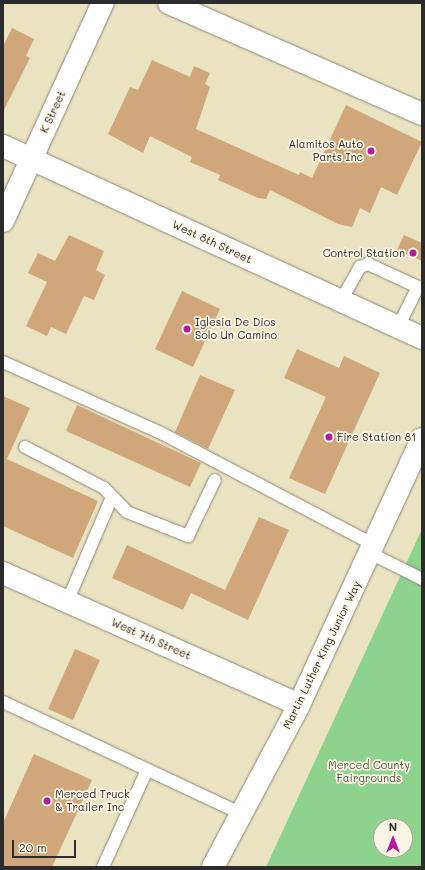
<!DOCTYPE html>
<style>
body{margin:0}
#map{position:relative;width:425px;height:870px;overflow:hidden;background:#eae3c2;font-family:Mali,sans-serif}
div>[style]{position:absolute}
.green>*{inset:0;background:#8dd38d}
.building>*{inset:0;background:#cfa77a}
.roads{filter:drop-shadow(0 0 1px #8a8776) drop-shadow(0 0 1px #8a8776)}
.service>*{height:12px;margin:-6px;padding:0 6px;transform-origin:6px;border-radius:6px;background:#fff}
.minor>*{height:22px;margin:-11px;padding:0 11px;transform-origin:11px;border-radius:11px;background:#fff}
.trunk>*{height:22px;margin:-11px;padding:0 11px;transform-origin:11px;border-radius:11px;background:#fff}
.dots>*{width:11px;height:11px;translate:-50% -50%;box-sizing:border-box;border:2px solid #fcf5e5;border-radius:50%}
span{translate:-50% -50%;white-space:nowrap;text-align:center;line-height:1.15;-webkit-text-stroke:3.5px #fcf5e5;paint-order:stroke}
.street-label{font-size:11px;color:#2b2b2b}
.poi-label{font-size:11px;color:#2b2b2b}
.right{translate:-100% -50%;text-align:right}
.left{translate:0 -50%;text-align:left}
.park-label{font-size:11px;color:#485d48}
.frame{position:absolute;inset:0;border:4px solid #2b2b2b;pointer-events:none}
.north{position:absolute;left:373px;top:818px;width:40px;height:40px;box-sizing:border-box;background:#fcf5e5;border:1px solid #a8a49b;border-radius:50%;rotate:0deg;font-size:11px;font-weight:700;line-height:16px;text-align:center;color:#2b2b2b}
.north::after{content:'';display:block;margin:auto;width:14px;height:18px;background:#b5179e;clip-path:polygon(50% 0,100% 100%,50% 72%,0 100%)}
.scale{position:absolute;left:12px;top:840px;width:64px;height:18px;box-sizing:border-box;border:2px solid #2b2b2b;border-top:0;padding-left:5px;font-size:12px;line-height:14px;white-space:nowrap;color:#2b2b2b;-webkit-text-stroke:3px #fcf5e5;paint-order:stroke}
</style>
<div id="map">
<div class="green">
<i style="clip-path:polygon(evenodd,422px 529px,422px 867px,266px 867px,422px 529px,381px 826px,405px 826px,405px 850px,381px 850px,381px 826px)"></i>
</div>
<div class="building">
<i style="clip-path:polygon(12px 28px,34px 39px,26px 56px,30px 58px,3px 112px,3px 46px)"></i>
<i style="clip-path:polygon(152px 60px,190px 77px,194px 66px,210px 73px,205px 84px,210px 87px,196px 129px,299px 175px,300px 172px,312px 178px,346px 105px,422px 142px,397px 195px,381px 187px,370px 213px,360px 208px,352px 227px,338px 224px,270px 190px,266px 199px,258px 198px,218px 180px,220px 175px,190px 162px,192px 157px,150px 136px,143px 153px,108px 134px,130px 87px,138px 90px)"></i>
<i style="clip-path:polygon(69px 235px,104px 251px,96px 270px,105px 275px,94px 300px,84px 296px,66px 334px,51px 327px,47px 336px,26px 326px,47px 282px,28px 273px,38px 253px,55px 261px)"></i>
<i style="clip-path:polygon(404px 235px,422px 243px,422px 261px,397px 250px)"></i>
<i style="clip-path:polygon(182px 291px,220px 309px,193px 367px,155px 349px)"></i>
<i style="clip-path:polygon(297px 349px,339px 368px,344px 356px,380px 373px,325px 494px,289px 478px,326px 397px,284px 378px)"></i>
<i style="clip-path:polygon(200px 375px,235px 390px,208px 449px,175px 432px)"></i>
<i style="clip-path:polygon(3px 396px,30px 408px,7px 459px,98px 501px,73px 558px,3px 526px)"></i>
<i style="clip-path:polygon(77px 405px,201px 463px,190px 487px,66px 431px)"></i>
<i style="clip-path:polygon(259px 517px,289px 530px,248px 620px,191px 593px,183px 610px,112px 578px,127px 545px,225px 590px)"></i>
<i style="clip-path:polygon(75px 649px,100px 660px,73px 720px,48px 709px)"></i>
<i style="clip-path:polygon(34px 754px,92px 780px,52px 867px,3px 867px,3px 823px)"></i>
</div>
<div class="roads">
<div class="service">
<i style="left:341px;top:301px;width:39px;rotate:-61deg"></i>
<i style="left:360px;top:267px;width:9px;rotate:-21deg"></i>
<i style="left:368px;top:264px;width:55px;rotate:24.7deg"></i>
<i style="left:418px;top:287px;width:45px;rotate:116.6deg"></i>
<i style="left:3px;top:362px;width:175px;rotate:24.2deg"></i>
<i style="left:163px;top:434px;width:238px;rotate:27.7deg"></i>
<i style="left:25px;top:447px;width:89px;rotate:27.4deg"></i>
<i style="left:104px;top:488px;width:33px;rotate:46deg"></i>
<i style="left:127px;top:512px;width:66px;rotate:21.5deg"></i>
<i style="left:188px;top:536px;width:62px;rotate:-64.3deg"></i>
<i style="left:370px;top:553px;width:58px;rotate:26.6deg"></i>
<i style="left:67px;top:602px;width:114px;rotate:-66.8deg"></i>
<i style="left:3px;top:702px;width:264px;rotate:25.1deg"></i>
<i style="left:103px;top:867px;width:107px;rotate:-65.6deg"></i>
</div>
<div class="minor">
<i style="left:169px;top:3px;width:276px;rotate:23.7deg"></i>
<i style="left:3px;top:146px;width:461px;rotate:24.6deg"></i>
<i style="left:3px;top:221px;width:240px;rotate:-65.4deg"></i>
<i style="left:3px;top:573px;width:324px;rotate:24deg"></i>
</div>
<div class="trunk">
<i style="left:213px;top:867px;width:183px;rotate:-62deg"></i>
<i style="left:299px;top:705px;width:293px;rotate:-65.2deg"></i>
</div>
</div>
<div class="dots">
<i style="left:371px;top:151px;background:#b5179e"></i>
<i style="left:413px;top:253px;background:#b5179e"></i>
<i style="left:187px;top:329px;background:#b5179e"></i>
<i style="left:329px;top:437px;background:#b5179e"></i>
<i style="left:47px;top:801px;background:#b5179e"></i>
</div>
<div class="street-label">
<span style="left:53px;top:112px;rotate:-65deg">K Street</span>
<span style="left:212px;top:242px;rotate:25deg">West 8th Street</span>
<span style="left:151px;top:639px;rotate:24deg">West 7th Street</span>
<span style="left:322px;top:655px;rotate:-64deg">Martin Luther King Junior Way</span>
</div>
<div class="poi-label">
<span class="right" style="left:363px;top:151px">Alamitos Auto<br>Parts Inc</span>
<span class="right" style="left:405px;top:253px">Control Station</span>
<span class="left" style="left:195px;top:329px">Iglesia De Dios<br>Solo Un Camino</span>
<span class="left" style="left:337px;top:437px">Fire Station 81</span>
<span class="left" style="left:55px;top:801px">Merced Truck<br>&amp; Trailer Inc</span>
</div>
<div class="park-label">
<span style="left:369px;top:772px">Merced County<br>Fairgrounds</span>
</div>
<div class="frame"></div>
<div class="north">N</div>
<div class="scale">20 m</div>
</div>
